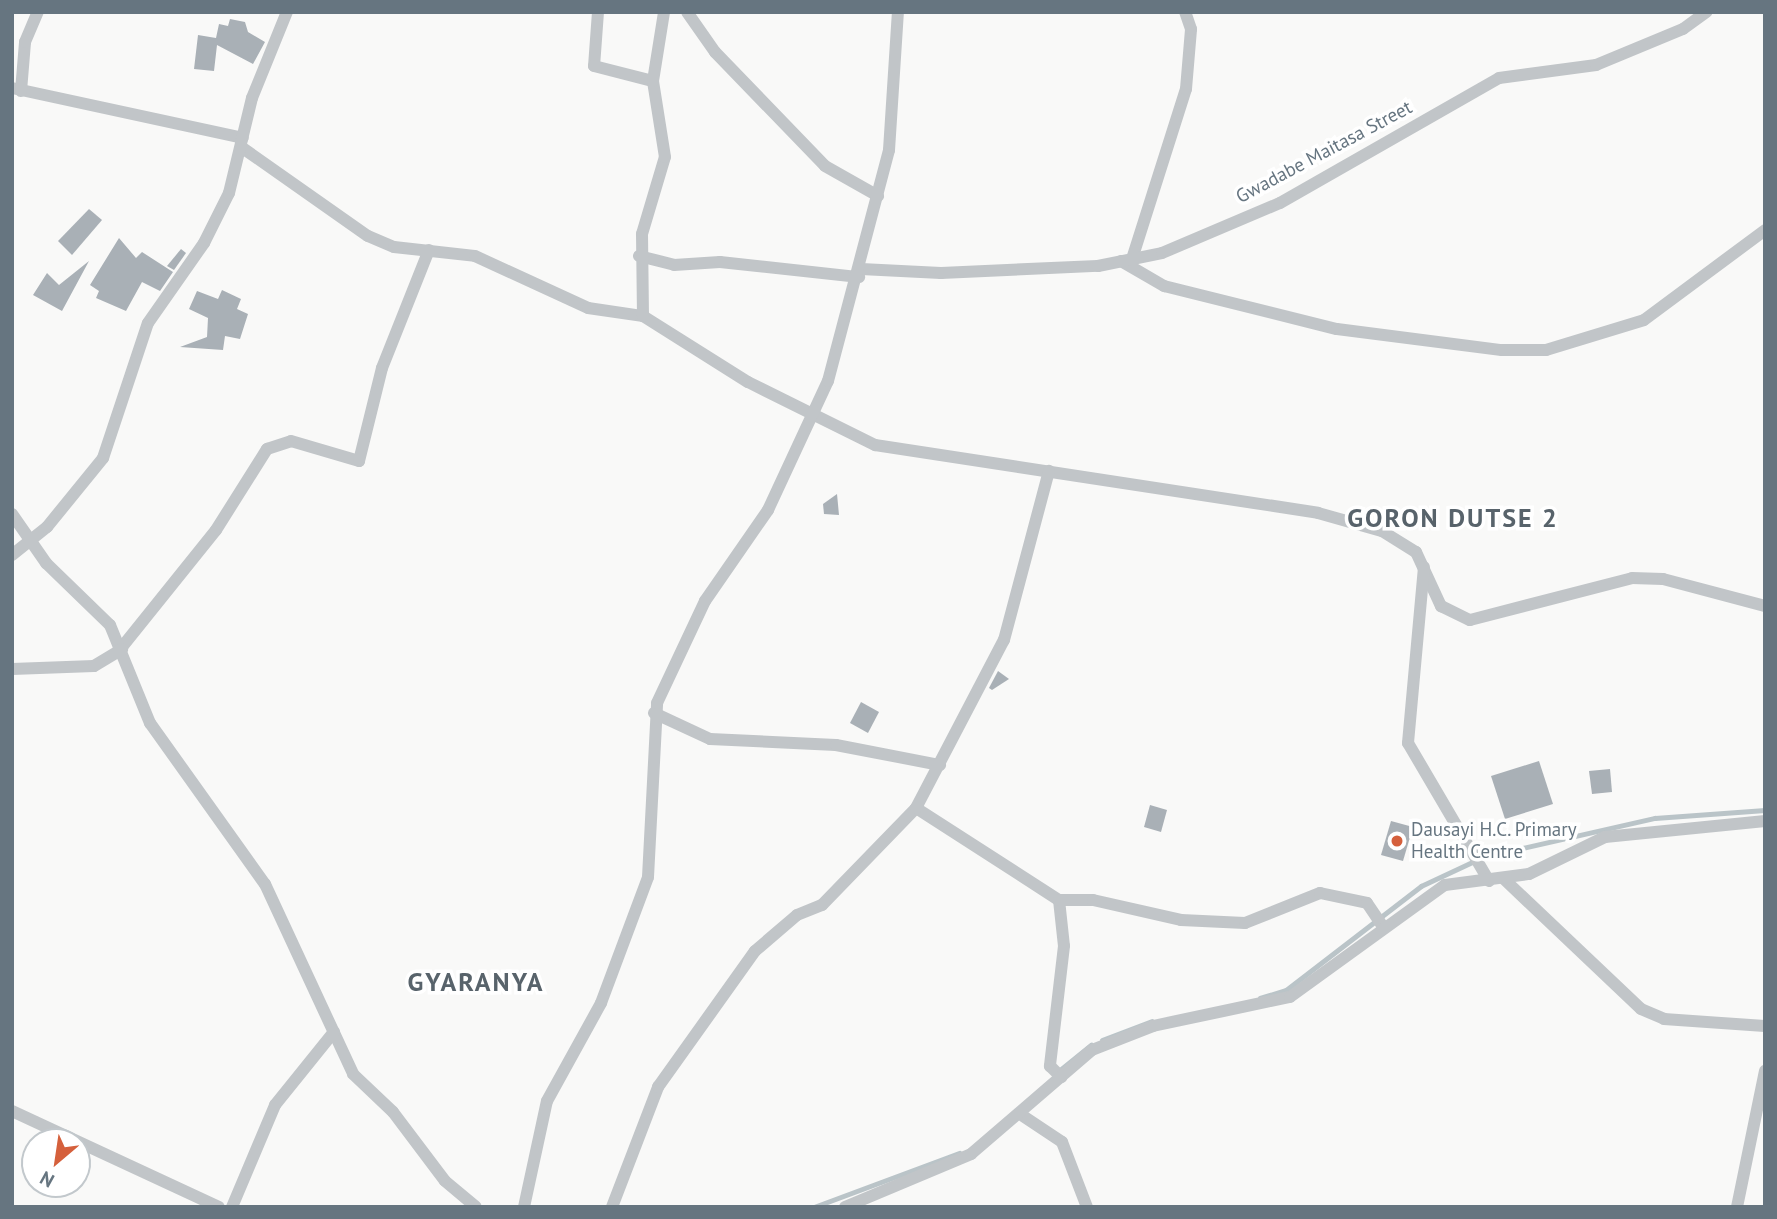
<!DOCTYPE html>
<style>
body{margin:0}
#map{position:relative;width:1777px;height:1219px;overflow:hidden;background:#f9f9f8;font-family:"PT Sans",sans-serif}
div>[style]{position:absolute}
.stream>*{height:4.5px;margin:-2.25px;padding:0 2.25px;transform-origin:2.25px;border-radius:2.25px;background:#bac4c8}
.building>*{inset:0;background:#a9b0b6}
.minor>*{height:12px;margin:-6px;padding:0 6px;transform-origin:6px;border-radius:6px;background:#c1c5c8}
.dots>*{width:19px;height:19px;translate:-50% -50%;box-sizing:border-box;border:4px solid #fff;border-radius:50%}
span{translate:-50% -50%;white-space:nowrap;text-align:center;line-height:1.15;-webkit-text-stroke:7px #fff;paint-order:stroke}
.street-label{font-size:19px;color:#667580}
.poi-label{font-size:19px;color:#667580}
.left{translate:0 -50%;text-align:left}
.district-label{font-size:26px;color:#58636b;font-weight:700;letter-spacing:2px}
.frame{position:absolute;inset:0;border:14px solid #667580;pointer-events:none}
.north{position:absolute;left:21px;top:1128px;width:70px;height:70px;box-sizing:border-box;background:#fff;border:2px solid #c2c8cc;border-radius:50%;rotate:209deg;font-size:19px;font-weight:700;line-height:28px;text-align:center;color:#667580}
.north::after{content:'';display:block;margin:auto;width:24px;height:32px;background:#d5603c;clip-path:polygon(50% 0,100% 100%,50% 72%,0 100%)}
</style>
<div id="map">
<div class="stream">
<i style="left:1260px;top:998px;width:27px;rotate:-17deg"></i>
<i style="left:1286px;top:990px;width:170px;rotate:-37.6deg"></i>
<i style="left:1421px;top:886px;width:68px;rotate:-25.1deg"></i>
<i style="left:1483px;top:857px;width:176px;rotate:-12.8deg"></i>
<i style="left:1655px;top:818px;width:110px;rotate:-4.2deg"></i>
<i style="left:1102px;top:1040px;width:53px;rotate:-20.8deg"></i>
<i style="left:1060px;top:1070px;width:40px;rotate:-39deg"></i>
<i style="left:814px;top:1207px;width:155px;rotate:-20.4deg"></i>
</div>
<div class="building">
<i style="clip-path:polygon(230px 19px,245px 22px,248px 32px,265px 42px,253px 64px,217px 45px,214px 71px,194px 69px,198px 35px,216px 38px,219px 24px,228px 26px)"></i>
<i style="clip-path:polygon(89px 209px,102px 220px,72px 255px,58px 241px)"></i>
<i style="clip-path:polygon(119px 238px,136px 258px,142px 252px,173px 272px,160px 291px,142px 282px,126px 311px,96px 298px,99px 291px,90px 285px)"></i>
<i style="clip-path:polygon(181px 249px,186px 253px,174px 270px,167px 266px)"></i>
<i style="clip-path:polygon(89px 261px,62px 311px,33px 295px,47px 273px,59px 285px)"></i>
<i style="clip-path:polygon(222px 290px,241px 299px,237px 309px,248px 314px,240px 339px,225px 336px,223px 350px,180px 347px,207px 337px,208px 318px,189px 309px,197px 291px,218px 299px)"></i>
<i style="clip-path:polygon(837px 494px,839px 515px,824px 514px,823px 504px)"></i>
<i style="clip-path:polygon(998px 671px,1009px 679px,992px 690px,989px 688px)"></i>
<i style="clip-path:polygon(861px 702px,879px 712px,868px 733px,850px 723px)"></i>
<i style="clip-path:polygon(1539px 761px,1553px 804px,1505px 819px,1491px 776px)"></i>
<i style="clip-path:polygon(1610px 769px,1612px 792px,1592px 794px,1589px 771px)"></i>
<i style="clip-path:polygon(1150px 805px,1167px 810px,1161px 832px,1144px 827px)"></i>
<i style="clip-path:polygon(1391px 821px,1413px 827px,1403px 861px,1381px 855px)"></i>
</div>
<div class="minor">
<i style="left:598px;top:12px;width:54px;rotate:94.2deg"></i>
<i style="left:594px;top:66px;width:61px;rotate:14.3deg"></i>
<i style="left:687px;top:12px;width:49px;rotate:55deg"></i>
<i style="left:715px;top:52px;width:158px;rotate:46deg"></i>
<i style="left:825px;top:166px;width:61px;rotate:29.5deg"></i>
<i style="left:12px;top:88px;width:236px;rotate:12.2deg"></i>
<i style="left:21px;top:91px;width:49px;rotate:-85.3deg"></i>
<i style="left:25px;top:42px;width:33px;rotate:-67deg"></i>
<i style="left:244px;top:149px;width:151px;rotate:35.1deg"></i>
<i style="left:368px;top:236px;width:28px;rotate:23deg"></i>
<i style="left:394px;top:247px;width:81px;rotate:6.3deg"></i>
<i style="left:475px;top:256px;width:124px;rotate:24.7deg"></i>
<i style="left:588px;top:308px;width:56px;rotate:8.3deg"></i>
<i style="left:643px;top:316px;width:124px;rotate:32.2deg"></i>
<i style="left:748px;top:382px;width:142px;rotate:26.4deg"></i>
<i style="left:875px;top:445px;width:448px;rotate:8.7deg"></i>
<i style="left:1318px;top:513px;width:66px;rotate:15.7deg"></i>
<i style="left:1382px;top:531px;width:40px;rotate:32deg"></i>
<i style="left:1416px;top:552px;width:60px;rotate:65.2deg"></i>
<i style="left:1441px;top:606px;width:32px;rotate:26deg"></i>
<i style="left:1470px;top:620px;width:167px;rotate:-14.5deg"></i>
<i style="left:1632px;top:578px;width:31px;rotate:2deg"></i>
<i style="left:1663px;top:579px;width:106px;rotate:14.8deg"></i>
<i style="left:639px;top:256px;width:36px;rotate:14deg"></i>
<i style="left:674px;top:265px;width:46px;rotate:-3.7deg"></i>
<i style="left:720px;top:262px;width:140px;rotate:6.2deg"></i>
<i style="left:1132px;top:259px;width:178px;rotate:-72.4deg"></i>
<i style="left:1186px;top:89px;width:60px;rotate:-85.2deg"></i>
<i style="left:1191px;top:29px;width:18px;rotate:-109deg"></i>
<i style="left:1121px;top:261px;width:50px;rotate:30.2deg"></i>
<i style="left:1164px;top:286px;width:178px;rotate:14deg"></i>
<i style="left:1337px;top:329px;width:166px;rotate:7.3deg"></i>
<i style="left:1502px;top:350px;width:44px"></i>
<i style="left:1546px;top:350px;width:102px;rotate:-17deg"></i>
<i style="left:1644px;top:320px;width:151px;rotate:-36.6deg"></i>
<i style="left:861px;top:269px;width:80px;rotate:2.9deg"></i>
<i style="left:941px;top:273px;width:157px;rotate:-2.6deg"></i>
<i style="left:1098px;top:266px;width:65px;rotate:-11.5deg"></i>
<i style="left:1162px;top:253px;width:128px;rotate:-23deg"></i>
<i style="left:1280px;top:203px;width:252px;rotate:-29.7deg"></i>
<i style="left:1499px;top:78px;width:98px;rotate:-7.6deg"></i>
<i style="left:1596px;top:65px;width:94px;rotate:-22.5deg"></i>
<i style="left:1683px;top:29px;width:29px;rotate:-36deg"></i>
<i style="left:643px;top:316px;width:82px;rotate:-90.7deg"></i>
<i style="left:642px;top:234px;width:80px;rotate:-73.4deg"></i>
<i style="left:665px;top:157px;width:77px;rotate:-99deg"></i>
<i style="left:653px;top:81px;width:70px;rotate:-80.9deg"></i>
<i style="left:12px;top:514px;width:60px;rotate:55.2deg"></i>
<i style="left:46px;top:563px;width:89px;rotate:44.1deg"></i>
<i style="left:110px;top:625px;width:106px;rotate:67.8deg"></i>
<i style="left:150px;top:723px;width:198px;rotate:54.5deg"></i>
<i style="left:265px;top:884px;width:209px;rotate:65.1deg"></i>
<i style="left:353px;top:1074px;width:55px;rotate:43.5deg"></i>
<i style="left:393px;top:1112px;width:86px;rotate:53deg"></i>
<i style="left:445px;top:1181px;width:40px;rotate:40deg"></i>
<i style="left:12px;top:555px;width:45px;rotate:-38.7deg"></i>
<i style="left:47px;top:527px;width:89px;rotate:-50.9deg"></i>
<i style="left:103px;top:458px;width:142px;rotate:-71.6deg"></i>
<i style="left:148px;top:323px;width:98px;rotate:-55deg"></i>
<i style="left:204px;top:243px;width:56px;rotate:-63.4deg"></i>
<i style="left:229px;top:193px;width:98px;rotate:-76.4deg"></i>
<i style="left:252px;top:98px;width:93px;rotate:-67.9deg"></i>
<i style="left:1424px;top:567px;width:177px;rotate:95.2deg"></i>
<i style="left:1408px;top:743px;width:160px;rotate:59.6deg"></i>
<i style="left:122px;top:647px;width:150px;rotate:-51.2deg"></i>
<i style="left:216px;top:530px;width:96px;rotate:-57.8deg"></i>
<i style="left:267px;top:449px;width:25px;rotate:-18deg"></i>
<i style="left:291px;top:441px;width:71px;rotate:16.4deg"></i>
<i style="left:359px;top:461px;width:96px;rotate:-76.1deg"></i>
<i style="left:382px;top:368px;width:127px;rotate:-68.3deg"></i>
<i style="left:12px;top:669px;width:82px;rotate:-2.1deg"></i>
<i style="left:94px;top:666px;width:33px;rotate:-31deg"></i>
<i style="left:654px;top:713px;width:62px;rotate:24.9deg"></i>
<i style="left:710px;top:739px;width:126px;rotate:2.7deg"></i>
<i style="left:836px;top:745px;width:106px;rotate:10.9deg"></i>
<i style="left:916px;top:808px;width:170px;rotate:32.8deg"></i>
<i style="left:1059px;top:900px;width:46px;rotate:83.8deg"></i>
<i style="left:1064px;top:946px;width:121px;rotate:96.7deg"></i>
<i style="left:1050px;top:1066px;width:16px;rotate:45deg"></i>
<i style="left:1505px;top:880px;width:187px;rotate:43.5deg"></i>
<i style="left:1641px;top:1009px;width:25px;rotate:23deg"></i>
<i style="left:1664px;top:1019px;width:101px;rotate:4deg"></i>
<i style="left:1059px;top:900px;width:34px"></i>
<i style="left:1093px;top:900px;width:90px;rotate:12.8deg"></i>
<i style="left:1181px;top:920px;width:64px;rotate:2.7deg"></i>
<i style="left:1245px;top:923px;width:81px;rotate:-21.8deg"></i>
<i style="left:1320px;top:893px;width:48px;rotate:12deg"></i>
<i style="left:1367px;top:903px;width:27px;rotate:56deg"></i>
<i style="left:12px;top:1111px;width:228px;rotate:24.9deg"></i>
<i style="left:1023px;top:1116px;width:47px;rotate:33.7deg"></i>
<i style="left:1062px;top:1142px;width:70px;rotate:69deg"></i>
<i style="left:232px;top:1207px;width:111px;rotate:-67.1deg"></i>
<i style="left:275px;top:1105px;width:94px;rotate:-51.1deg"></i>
<i style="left:524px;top:1207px;width:108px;rotate:-77.8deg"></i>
<i style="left:547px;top:1101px;width:112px;rotate:-61.1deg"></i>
<i style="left:601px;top:1003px;width:134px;rotate:-69.5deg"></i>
<i style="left:648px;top:877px;width:174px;rotate:-87deg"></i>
<i style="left:657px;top:703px;width:113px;rotate:-64.8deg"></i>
<i style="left:705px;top:601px;width:111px;rotate:-55.3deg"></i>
<i style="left:768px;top:510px;width:142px;rotate:-65.1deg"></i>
<i style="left:828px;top:381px;width:239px;rotate:-75.2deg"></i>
<i style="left:889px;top:150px;width:138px;rotate:-86.3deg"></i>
<i style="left:612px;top:1207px;width:129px;rotate:-69deg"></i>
<i style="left:658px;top:1087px;width:167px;rotate:-54.5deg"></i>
<i style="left:755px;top:951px;width:55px;rotate:-40.6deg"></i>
<i style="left:797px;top:915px;width:27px;rotate:-22deg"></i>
<i style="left:822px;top:905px;width:135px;rotate:-45.9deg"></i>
<i style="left:916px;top:808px;width:190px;rotate:-62.4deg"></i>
<i style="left:1004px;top:640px;width:175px;rotate:-75.1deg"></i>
<i style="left:845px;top:1207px;width:137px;rotate:-22.8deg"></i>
<i style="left:971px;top:1154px;width:160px;rotate:-40.7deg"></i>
<i style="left:1092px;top:1050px;width:66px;rotate:-21.5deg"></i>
<i style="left:1153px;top:1026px;width:140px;rotate:-12deg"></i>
<i style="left:1290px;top:997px;width:191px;rotate:-35.9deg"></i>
<i style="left:1445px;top:885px;width:85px;rotate:-7.5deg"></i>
<i style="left:1529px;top:874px;width:85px;rotate:-26deg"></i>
<i style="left:1605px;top:837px;width:161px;rotate:-5.7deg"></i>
<i style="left:1737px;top:1207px;width:139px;rotate:-78.4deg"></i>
</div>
<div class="dots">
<i style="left:1397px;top:841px;background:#d5603c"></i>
</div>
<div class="street-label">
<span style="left:1324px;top:152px;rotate:-28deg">Gwadabe Maitasa Street</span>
</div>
<div class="poi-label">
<span class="left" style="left:1411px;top:841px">Dausayi H.C. Primary<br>Health Centre</span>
</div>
<div class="district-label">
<span style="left:1453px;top:518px">GORON DUTSE 2</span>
<span style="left:476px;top:982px">GYARANYA</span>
</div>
<div class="frame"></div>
<div class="north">N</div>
</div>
